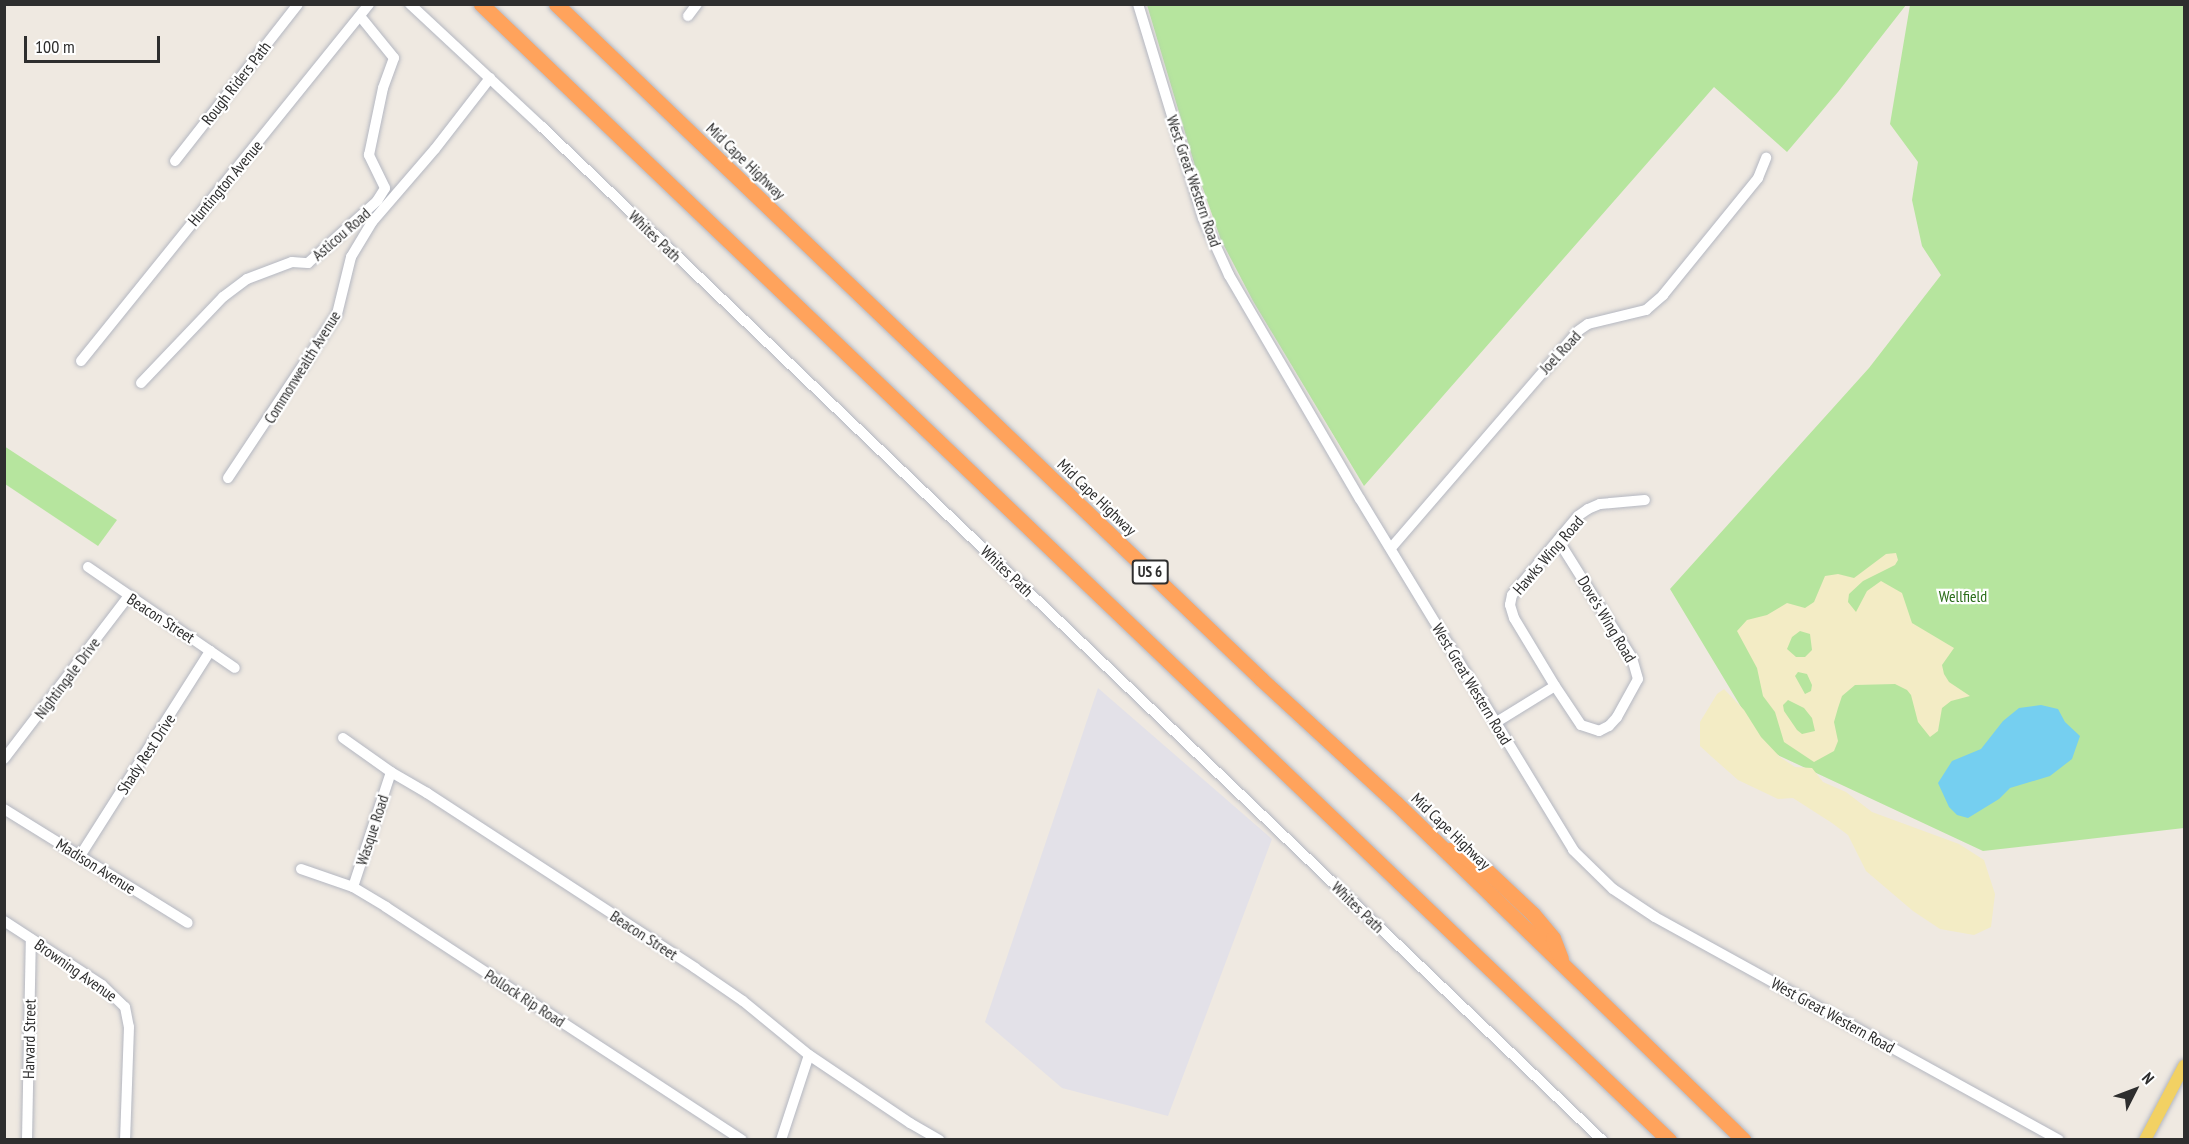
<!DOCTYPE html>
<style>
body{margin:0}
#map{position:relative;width:2189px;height:1144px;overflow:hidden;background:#efe9e1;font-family:"PT Sans Narrow",sans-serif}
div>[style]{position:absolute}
.industrial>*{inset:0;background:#e3e1e8}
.green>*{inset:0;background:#b6e59e}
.sand>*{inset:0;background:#f3ecc5}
.water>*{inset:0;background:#75cff0}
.roads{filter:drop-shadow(0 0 2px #b4b7c1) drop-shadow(0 0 2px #b4b7c1)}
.minor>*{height:10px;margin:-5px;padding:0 5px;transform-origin:5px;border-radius:5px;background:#fff}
.major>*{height:12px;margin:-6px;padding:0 6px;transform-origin:6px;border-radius:6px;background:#f2d163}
.highway>*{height:15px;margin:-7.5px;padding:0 7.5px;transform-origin:7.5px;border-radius:7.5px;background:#ffa35c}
span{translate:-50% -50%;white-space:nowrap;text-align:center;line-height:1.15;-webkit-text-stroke:4.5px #fff;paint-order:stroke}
.shield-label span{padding:2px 4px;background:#fff;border:2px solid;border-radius:4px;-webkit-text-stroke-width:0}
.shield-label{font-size:15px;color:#2e2e2e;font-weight:700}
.street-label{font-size:16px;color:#2e2e2e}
.park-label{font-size:16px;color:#2c6e1b}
.frame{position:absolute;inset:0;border:6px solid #2e2e2e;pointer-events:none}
.north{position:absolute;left:2105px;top:1060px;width:60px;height:60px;-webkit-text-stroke:4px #fff;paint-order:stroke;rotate:48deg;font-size:16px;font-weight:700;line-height:24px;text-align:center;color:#2e2e2e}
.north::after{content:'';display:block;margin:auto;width:21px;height:27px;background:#2e2e2e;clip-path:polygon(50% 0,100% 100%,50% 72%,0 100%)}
.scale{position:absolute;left:24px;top:36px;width:136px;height:27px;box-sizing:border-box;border:3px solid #2e2e2e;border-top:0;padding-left:8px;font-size:18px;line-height:21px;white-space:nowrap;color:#2e2e2e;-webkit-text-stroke:4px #fff;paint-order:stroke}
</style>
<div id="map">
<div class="industrial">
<i style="clip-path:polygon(1098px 688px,1272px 839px,1168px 1116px,1062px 1088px,985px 1022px)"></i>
</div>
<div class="green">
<i style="clip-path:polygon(1147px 5px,1147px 4px,1906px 5px,1838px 92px,1787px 152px,1714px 87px,1364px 486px,1253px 301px,1221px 240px,1195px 166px)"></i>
<i style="clip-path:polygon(1910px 5px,2184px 5px,2184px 828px,1983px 851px,1767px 750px,1670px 589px,1869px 368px,1941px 275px,1922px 246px,1912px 200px,1918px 162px,1890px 124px)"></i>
<i style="clip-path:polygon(4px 446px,117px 520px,98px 546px,5px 484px)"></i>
</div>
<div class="sand">
<i style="clip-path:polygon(evenodd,1896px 553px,1898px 560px,1895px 565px,1863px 581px,1849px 594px,1848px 602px,1856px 612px,1867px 591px,1881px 581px,1902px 593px,1912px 623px,1954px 648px,1942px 665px,1944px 674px,1949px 682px,1970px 696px,1951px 701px,1942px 708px,1938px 731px,1930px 737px,1918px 722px,1911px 695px,1907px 690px,1895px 684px,1855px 685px,1842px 696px,1838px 708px,1834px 722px,1838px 741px,1834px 751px,1814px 762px,1784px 742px,1775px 712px,1763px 696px,1757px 668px,1737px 631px,1747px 620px,1767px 615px,1787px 603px,1805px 608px,1814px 602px,1825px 576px,1838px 574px,1854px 578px,1886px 554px,1896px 553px,1800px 631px,1810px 634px,1812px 650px,1805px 657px,1796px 657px,1787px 649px,1792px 637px,1800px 631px,1896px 553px,1798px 672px,1807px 674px,1812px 685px,1811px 691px,1805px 694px,1795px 676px,1798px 672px,1896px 553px,1788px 700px,1804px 708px,1812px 718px,1815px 731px,1802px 734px,1797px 730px,1784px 711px,1783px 705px,1788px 700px)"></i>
<i style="clip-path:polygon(1724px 689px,1744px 710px,1761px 737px,1780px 757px,1795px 767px,1812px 768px,1823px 782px,1846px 792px,1872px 812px,1959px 844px,1984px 860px,1995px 894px,1991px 927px,1974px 935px,1940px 929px,1913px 911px,1866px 871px,1848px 835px,1832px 823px,1793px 798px,1778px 799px,1738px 780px,1712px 757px,1700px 746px,1700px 722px,1717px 694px)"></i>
</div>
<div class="water">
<i style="clip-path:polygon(2041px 705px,2058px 709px,2065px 722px,2080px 736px,2072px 759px,2050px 776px,2010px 788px,1999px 799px,1968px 818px,1957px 815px,1949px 807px,1938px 783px,1952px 761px,1981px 749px,2003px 721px,2019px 708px)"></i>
</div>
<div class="roads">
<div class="minor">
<i style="left:410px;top:4px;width:180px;rotate:43deg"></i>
<i style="left:542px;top:127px;width:1466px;rotate:43.7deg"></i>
<i style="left:1138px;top:4px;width:224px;rotate:73.1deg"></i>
<i style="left:1203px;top:218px;width:63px;rotate:65.5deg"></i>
<i style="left:1229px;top:275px;width:259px;rotate:59.7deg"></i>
<i style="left:1360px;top:499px;width:411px;rotate:58.7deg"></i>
<i style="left:1573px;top:850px;width:56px;rotate:44.3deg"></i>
<i style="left:1613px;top:889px;width:50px;rotate:33.7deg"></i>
<i style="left:1655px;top:917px;width:461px;rotate:28.9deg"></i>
<i style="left:688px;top:16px;width:15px;rotate:-53deg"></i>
<i style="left:175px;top:161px;width:199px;rotate:-51.9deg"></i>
<i style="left:81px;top:361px;width:459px;rotate:-51.1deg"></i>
<i style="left:141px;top:383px;width:119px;rotate:-46.4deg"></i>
<i style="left:223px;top:297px;width:30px;rotate:-37deg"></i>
<i style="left:247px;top:279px;width:48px;rotate:-20.7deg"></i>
<i style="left:292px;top:262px;width:16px;rotate:4deg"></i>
<i style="left:308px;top:263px;width:93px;rotate:-41.9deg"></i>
<i style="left:377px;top:201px;width:15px;rotate:-58deg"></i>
<i style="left:385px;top:188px;width:37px;rotate:-116deg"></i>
<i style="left:369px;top:155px;width:68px;rotate:-78.2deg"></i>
<i style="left:383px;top:88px;width:32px;rotate:-70deg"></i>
<i style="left:394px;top:58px;width:54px;rotate:-129deg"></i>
<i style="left:228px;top:478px;width:197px;rotate:-56.4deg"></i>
<i style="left:337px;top:314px;width:59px;rotate:-76.2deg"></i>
<i style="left:351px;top:257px;width:41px;rotate:-59deg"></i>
<i style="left:372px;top:222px;width:96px;rotate:-49.2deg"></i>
<i style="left:435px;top:149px;width:90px;rotate:-52.2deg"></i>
<i style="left:1391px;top:548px;width:286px;rotate:-49.2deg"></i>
<i style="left:1578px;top:331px;width:12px;rotate:-35deg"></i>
<i style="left:1588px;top:324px;width:60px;rotate:-13.6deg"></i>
<i style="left:1646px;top:310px;width:23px;rotate:-41deg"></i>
<i style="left:1663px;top:295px;width:151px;rotate:-50.9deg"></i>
<i style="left:1758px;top:178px;width:22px;rotate:-68deg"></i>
<i style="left:88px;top:567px;width:178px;rotate:34.5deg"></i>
<i style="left:1555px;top:686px;width:47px;rotate:56.3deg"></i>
<i style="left:1581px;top:725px;width:19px;rotate:18deg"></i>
<i style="left:1599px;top:731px;width:11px;rotate:-27deg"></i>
<i style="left:1609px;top:726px;width:12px;rotate:-48deg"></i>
<i style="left:1617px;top:717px;width:43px;rotate:-61.1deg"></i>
<i style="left:1638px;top:679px;width:22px;rotate:-106deg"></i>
<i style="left:1632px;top:658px;width:139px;rotate:-122.1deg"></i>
<i style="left:1495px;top:723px;width:70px;rotate:-31.7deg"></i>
<i style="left:1555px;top:686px;width:79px;rotate:-121.1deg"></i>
<i style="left:1514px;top:618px;width:14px;rotate:-107deg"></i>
<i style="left:1510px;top:605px;width:10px;rotate:-79deg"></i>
<i style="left:1512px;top:595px;width:103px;rotate:-50.1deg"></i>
<i style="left:1578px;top:516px;width:12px;rotate:-35deg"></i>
<i style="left:1588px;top:509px;width:13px;rotate:-23deg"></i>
<i style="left:1600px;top:504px;width:45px;rotate:-5.1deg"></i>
<i style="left:343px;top:738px;width:59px;rotate:35.3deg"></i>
<i style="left:391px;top:772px;width:42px;rotate:30.3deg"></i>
<i style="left:427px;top:793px;width:320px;rotate:33.1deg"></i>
<i style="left:695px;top:968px;width:58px;rotate:34.5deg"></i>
<i style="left:743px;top:1001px;width:85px;rotate:39.3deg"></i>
<i style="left:809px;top:1055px;width:122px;rotate:34deg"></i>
<i style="left:910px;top:1123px;width:34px;rotate:30deg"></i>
<i style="left:4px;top:759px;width:204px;rotate:-52.6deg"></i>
<i style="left:4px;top:809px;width:216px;rotate:31.8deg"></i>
<i style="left:80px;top:856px;width:243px;rotate:-57.6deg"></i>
<i style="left:301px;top:869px;width:55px;rotate:19.1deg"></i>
<i style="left:353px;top:887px;width:39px;rotate:31deg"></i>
<i style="left:386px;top:907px;width:425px;rotate:33.2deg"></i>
<i style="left:353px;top:887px;width:121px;rotate:-71.7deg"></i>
<i style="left:4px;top:921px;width:117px;rotate:33.1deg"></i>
<i style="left:102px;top:985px;width:32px;rotate:44deg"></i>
<i style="left:125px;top:1007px;width:20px;rotate:79deg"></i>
<i style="left:129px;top:1027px;width:113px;rotate:92deg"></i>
<i style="left:27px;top:1140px;width:201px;rotate:-88.9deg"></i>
<i style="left:781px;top:1140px;width:89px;rotate:-71.8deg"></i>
</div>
<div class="major">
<i style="left:2145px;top:1140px;width:84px;rotate:-62.2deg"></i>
</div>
<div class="highway">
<i style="left:481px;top:4px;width:1644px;rotate:43.72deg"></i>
<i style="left:556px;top:4px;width:976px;rotate:43.75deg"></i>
<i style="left:1261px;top:679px;width:183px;rotate:42.6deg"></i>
<i style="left:1396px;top:803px;width:484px;rotate:44.1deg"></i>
<i style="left:1450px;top:850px;width:38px;rotate:28deg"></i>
<i style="left:1484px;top:868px;width:67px;rotate:43.2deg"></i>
<i style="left:1533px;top:914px;width:31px;rotate:50deg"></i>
<i style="left:1553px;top:938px;width:22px;rotate:69deg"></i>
</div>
</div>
<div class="shield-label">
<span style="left:1150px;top:572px">US 6</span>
</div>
<div class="street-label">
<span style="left:236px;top:83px;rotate:-52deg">Rough Riders Path</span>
<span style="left:746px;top:161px;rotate:44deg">Mid Cape Highway</span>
<span style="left:1194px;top:181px;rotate:71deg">West Great Western Road</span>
<span style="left:225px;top:183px;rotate:-50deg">Huntington Avenue</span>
<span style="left:341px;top:234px;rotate:-41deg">Asticou Road</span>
<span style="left:655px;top:236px;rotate:44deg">Whites Path</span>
<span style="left:1560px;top:352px;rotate:-47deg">Joel Road</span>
<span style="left:302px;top:367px;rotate:-58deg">Commonwealth Avenue</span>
<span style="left:1097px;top:497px;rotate:44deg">Mid Cape Highway</span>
<span style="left:1548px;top:555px;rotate:-49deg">Hawks Wing Road</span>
<span style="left:1007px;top:571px;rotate:44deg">Whites Path</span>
<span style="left:161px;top:618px;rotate:33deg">Beacon Street</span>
<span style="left:1607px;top:619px;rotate:59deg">Dove's Wing Road</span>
<span style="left:67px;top:678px;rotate:-53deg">Nightingale Drive</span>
<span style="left:1472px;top:684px;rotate:59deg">West Great Western Road</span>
<span style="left:146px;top:754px;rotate:-57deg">Shady Rest Drive</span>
<span style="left:372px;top:830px;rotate:-72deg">Wasque Road</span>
<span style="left:1451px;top:831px;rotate:44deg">Mid Cape Highway</span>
<span style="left:96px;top:866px;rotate:32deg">Madison Avenue</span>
<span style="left:1358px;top:907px;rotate:44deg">Whites Path</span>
<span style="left:644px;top:935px;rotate:33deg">Beacon Street</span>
<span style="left:76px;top:970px;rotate:35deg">Browning Avenue</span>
<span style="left:525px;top:998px;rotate:33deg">Pollock Rip Road</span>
<span style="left:1833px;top:1015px;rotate:29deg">West Great Western Road</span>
<span style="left:29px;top:1039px;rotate:-89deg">Harvard Street</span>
</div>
<div class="park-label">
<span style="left:1963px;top:596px">Wellfield</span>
</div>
<div class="frame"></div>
<div class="north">N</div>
<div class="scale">100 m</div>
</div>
